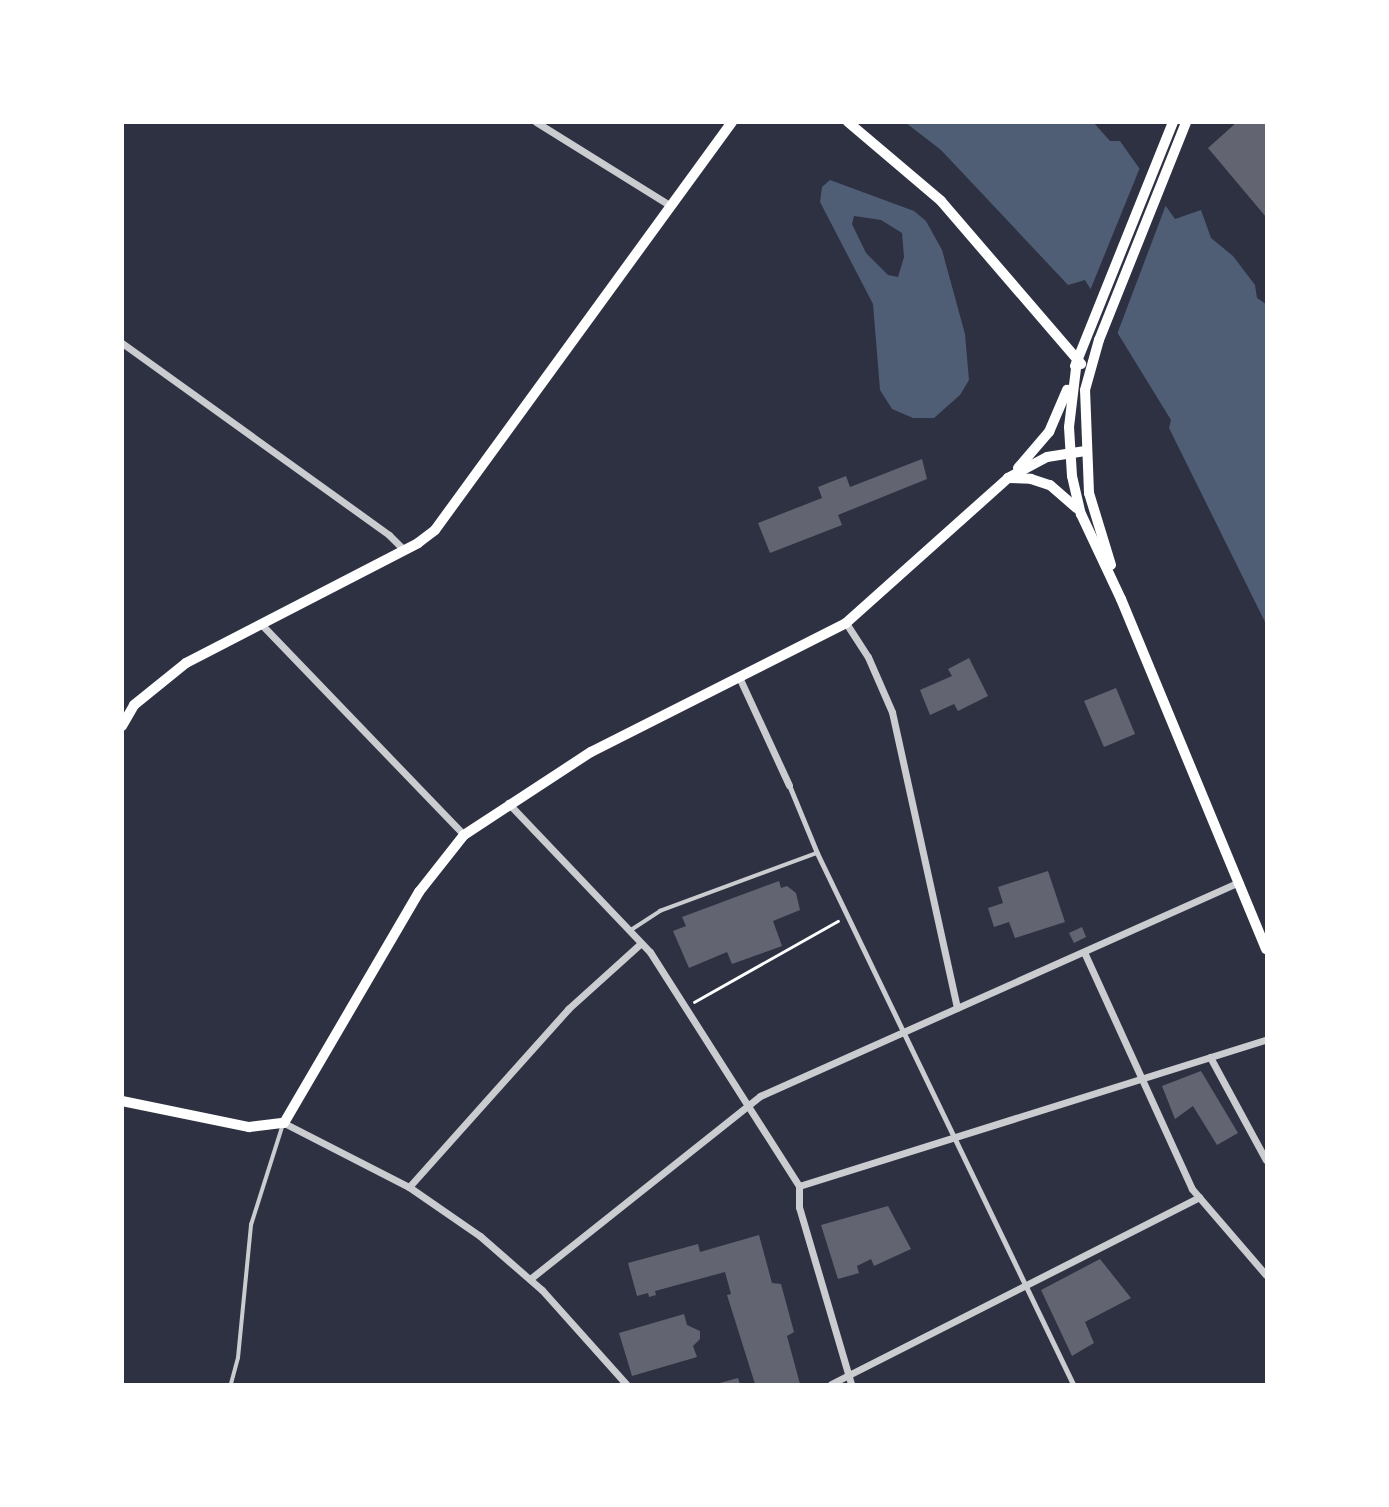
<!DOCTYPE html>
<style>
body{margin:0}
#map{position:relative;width:1389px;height:1507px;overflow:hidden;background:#2d3142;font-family:"Fira Sans Condensed",sans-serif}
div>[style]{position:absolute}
.water>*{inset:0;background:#4f5d75}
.pier>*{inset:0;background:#2d3142}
.building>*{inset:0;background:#626471}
.path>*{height:2.5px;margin:-1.25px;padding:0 1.25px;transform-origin:1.25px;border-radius:1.25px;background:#fff}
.service>*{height:3.5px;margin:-1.75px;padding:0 1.75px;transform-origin:1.75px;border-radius:1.75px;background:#caccd0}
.pedestrian>*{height:5px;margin:-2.5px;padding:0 2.5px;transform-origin:2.5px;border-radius:2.5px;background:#caccd0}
.minor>*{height:7px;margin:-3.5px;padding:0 3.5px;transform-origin:3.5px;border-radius:3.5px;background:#caccd0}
.secondary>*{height:10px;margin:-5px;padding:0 5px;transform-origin:5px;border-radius:5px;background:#fff}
span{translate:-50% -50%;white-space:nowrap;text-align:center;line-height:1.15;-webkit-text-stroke:6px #fff;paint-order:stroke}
.frame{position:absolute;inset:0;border:124px solid #fff;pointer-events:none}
</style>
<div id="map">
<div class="water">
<i style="clip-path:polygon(906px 123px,1094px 123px,1110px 141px,1120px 141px,1175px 219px,1201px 210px,1211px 238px,1233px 256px,1255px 285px,1257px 298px,1266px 304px,1266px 624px,1169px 428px,1171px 420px,1085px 280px,1068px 285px,941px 150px)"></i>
<i style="clip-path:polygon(evenodd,830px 180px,914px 211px,926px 221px,942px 250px,965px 334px,969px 380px,960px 395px,934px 418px,913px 418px,892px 409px,880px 390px,873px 304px,820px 202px,822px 187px,830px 180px,854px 216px,881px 220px,902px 233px,904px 257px,898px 277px,888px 275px,866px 253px,852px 224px,854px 216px)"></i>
</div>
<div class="pier">
<i style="clip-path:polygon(1141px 165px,1167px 202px,1116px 337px,1089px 293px)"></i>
</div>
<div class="building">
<i style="clip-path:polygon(1237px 122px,1266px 122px,1266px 217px,1208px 148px)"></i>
<i style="clip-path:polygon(922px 459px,927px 479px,838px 515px,842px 525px,770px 553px,758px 523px,822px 498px,818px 487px,846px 476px,850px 487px)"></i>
<i style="clip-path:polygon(969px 658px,988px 696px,958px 711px,954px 704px,930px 715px,920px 690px,952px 676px,948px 669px)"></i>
<i style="clip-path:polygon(1116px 688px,1135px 734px,1104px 747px,1084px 701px)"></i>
<i style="clip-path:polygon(1048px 871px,1065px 922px,1015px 938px,1009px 922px,994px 927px,988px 908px,1003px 903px,998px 887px)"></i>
<i style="clip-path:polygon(779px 881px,781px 888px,787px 886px,796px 893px,800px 910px,773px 921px,782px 946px,732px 964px,727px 952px,689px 968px,673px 931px,686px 926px,682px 917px)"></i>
<i style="clip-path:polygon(1082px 927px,1086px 937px,1074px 943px,1069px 933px)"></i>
<i style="clip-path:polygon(1201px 1071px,1238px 1133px,1217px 1145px,1193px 1106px,1175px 1119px,1162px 1086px)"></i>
<i style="clip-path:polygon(888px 1206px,911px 1249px,874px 1266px,871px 1259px,857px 1266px,859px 1273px,838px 1279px,821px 1225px)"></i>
<i style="clip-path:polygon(759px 1235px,772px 1283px,781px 1284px,794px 1332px,787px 1336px,800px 1384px,755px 1384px,727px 1295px,731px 1294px,725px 1272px,655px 1291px,656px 1295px,649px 1297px,648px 1293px,637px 1296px,628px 1263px,698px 1244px,700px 1252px)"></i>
<i style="clip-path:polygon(1100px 1259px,1131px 1298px,1085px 1322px,1094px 1343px,1072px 1356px,1041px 1290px)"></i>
<i style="clip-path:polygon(684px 1314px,687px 1325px,700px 1331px,700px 1339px,693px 1346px,697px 1357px,632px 1376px,619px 1333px)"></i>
<i style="clip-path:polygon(738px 1378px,740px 1384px,716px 1384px)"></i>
</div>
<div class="path">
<i style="left:694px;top:1002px;width:165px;rotate:-29.4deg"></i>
</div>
<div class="service">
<i style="left:631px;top:930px;width:35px;rotate:-33deg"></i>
<i style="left:660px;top:911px;width:167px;rotate:-20.3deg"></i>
<i style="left:231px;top:1384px;width:27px;rotate:-75deg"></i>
<i style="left:238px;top:1358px;width:134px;rotate:-84.4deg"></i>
<i style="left:251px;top:1225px;width:106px;rotate:-72.4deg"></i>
</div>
<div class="pedestrian">
<i style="left:789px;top:785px;width:74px;rotate:67.6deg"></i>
<i style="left:817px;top:853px;width:589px;rotate:64.26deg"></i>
</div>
<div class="minor">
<i style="left:536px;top:122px;width:159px;rotate:31.9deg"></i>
<i style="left:122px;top:343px;width:329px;rotate:35.7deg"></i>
<i style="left:389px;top:535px;width:21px;rotate:45deg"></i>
<i style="left:846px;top:623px;width:40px;rotate:57.1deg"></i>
<i style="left:868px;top:657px;width:60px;rotate:66.4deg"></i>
<i style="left:892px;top:712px;width:303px;rotate:77.6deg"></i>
<i style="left:262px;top:625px;width:291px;rotate:46.1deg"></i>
<i style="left:739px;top:677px;width:119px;rotate:65.2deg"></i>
<i style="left:508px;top:803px;width:206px;rotate:46.4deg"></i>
<i style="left:650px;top:952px;width:277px;rotate:57.5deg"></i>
<i style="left:799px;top:1186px;width:21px;rotate:90deg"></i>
<i style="left:799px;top:1207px;width:184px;rotate:73.6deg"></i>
<i style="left:1084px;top:952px;width:260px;rotate:65.5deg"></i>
<i style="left:1192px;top:1189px;width:113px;rotate:49.3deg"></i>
<i style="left:1210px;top:1057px;width:117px;rotate:61.5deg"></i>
<i style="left:284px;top:1123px;width:140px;rotate:27.1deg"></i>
<i style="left:409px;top:1187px;width:86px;rotate:34.6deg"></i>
<i style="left:480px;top:1236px;width:82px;rotate:41.1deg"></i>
<i style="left:542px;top:1290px;width:126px;rotate:48.2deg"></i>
<i style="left:799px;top:1186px;width:489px;rotate:-17.4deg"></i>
<i style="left:409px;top:1187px;width:239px;rotate:-48.2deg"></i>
<i style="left:568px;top:1009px;width:98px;rotate:-42.1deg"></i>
<i style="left:530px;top:1279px;width:294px;rotate:-38.5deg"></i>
<i style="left:760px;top:1096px;width:525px;rotate:-24.07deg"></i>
<i style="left:831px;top:1384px;width:413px;rotate:-26.9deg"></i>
</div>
<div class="secondary">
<i style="left:848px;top:122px;width:122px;rotate:40.3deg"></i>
<i style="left:941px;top:201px;width:215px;rotate:49.3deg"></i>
<i style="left:1077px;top:360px;width:67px;rotate:96.8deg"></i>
<i style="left:1069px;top:427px;width:49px;rotate:86.5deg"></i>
<i style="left:1072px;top:476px;width:39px;rotate:77deg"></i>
<i style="left:1081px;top:514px;width:94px;rotate:64.8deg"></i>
<i style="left:1121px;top:599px;width:379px;rotate:67.5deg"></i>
<i style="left:1075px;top:366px;width:263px;rotate:-68.1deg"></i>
<i style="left:1018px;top:468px;width:48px;rotate:-49.3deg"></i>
<i style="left:1049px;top:432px;width:46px;rotate:-66.8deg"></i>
<i style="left:1008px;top:478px;width:23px;rotate:2deg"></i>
<i style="left:1031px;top:479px;width:20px;rotate:18deg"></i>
<i style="left:1050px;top:485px;width:35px;rotate:41deg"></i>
<i style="left:1111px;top:565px;width:75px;rotate:-107deg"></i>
<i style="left:1089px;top:493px;width:103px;rotate:-92.2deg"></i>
<i style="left:1085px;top:390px;width:52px;rotate:-74.4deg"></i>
<i style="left:1099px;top:340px;width:235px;rotate:-68.2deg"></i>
<i style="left:122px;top:726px;width:24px;rotate:-60deg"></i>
<i style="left:134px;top:705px;width:67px;rotate:-38.9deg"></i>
<i style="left:186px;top:663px;width:261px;rotate:-27.3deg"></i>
<i style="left:418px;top:543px;width:21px;rotate:-37deg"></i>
<i style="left:435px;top:530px;width:505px;rotate:-53.95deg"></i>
<i style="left:122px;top:1101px;width:130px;rotate:11.6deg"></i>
<i style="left:249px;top:1127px;width:35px;rotate:-7deg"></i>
<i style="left:284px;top:1123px;width:268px;rotate:-59.7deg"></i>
<i style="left:419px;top:892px;width:73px;rotate:-51.7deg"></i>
<i style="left:464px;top:835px;width:152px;rotate:-33.2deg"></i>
<i style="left:591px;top:752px;width:286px;rotate:-26.8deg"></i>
<i style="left:846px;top:623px;width:217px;rotate:-41.8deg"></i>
<i style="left:1008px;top:478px;width:44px;rotate:-28.3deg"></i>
<i style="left:1047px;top:457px;width:37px;rotate:-9deg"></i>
</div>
<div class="frame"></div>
</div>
